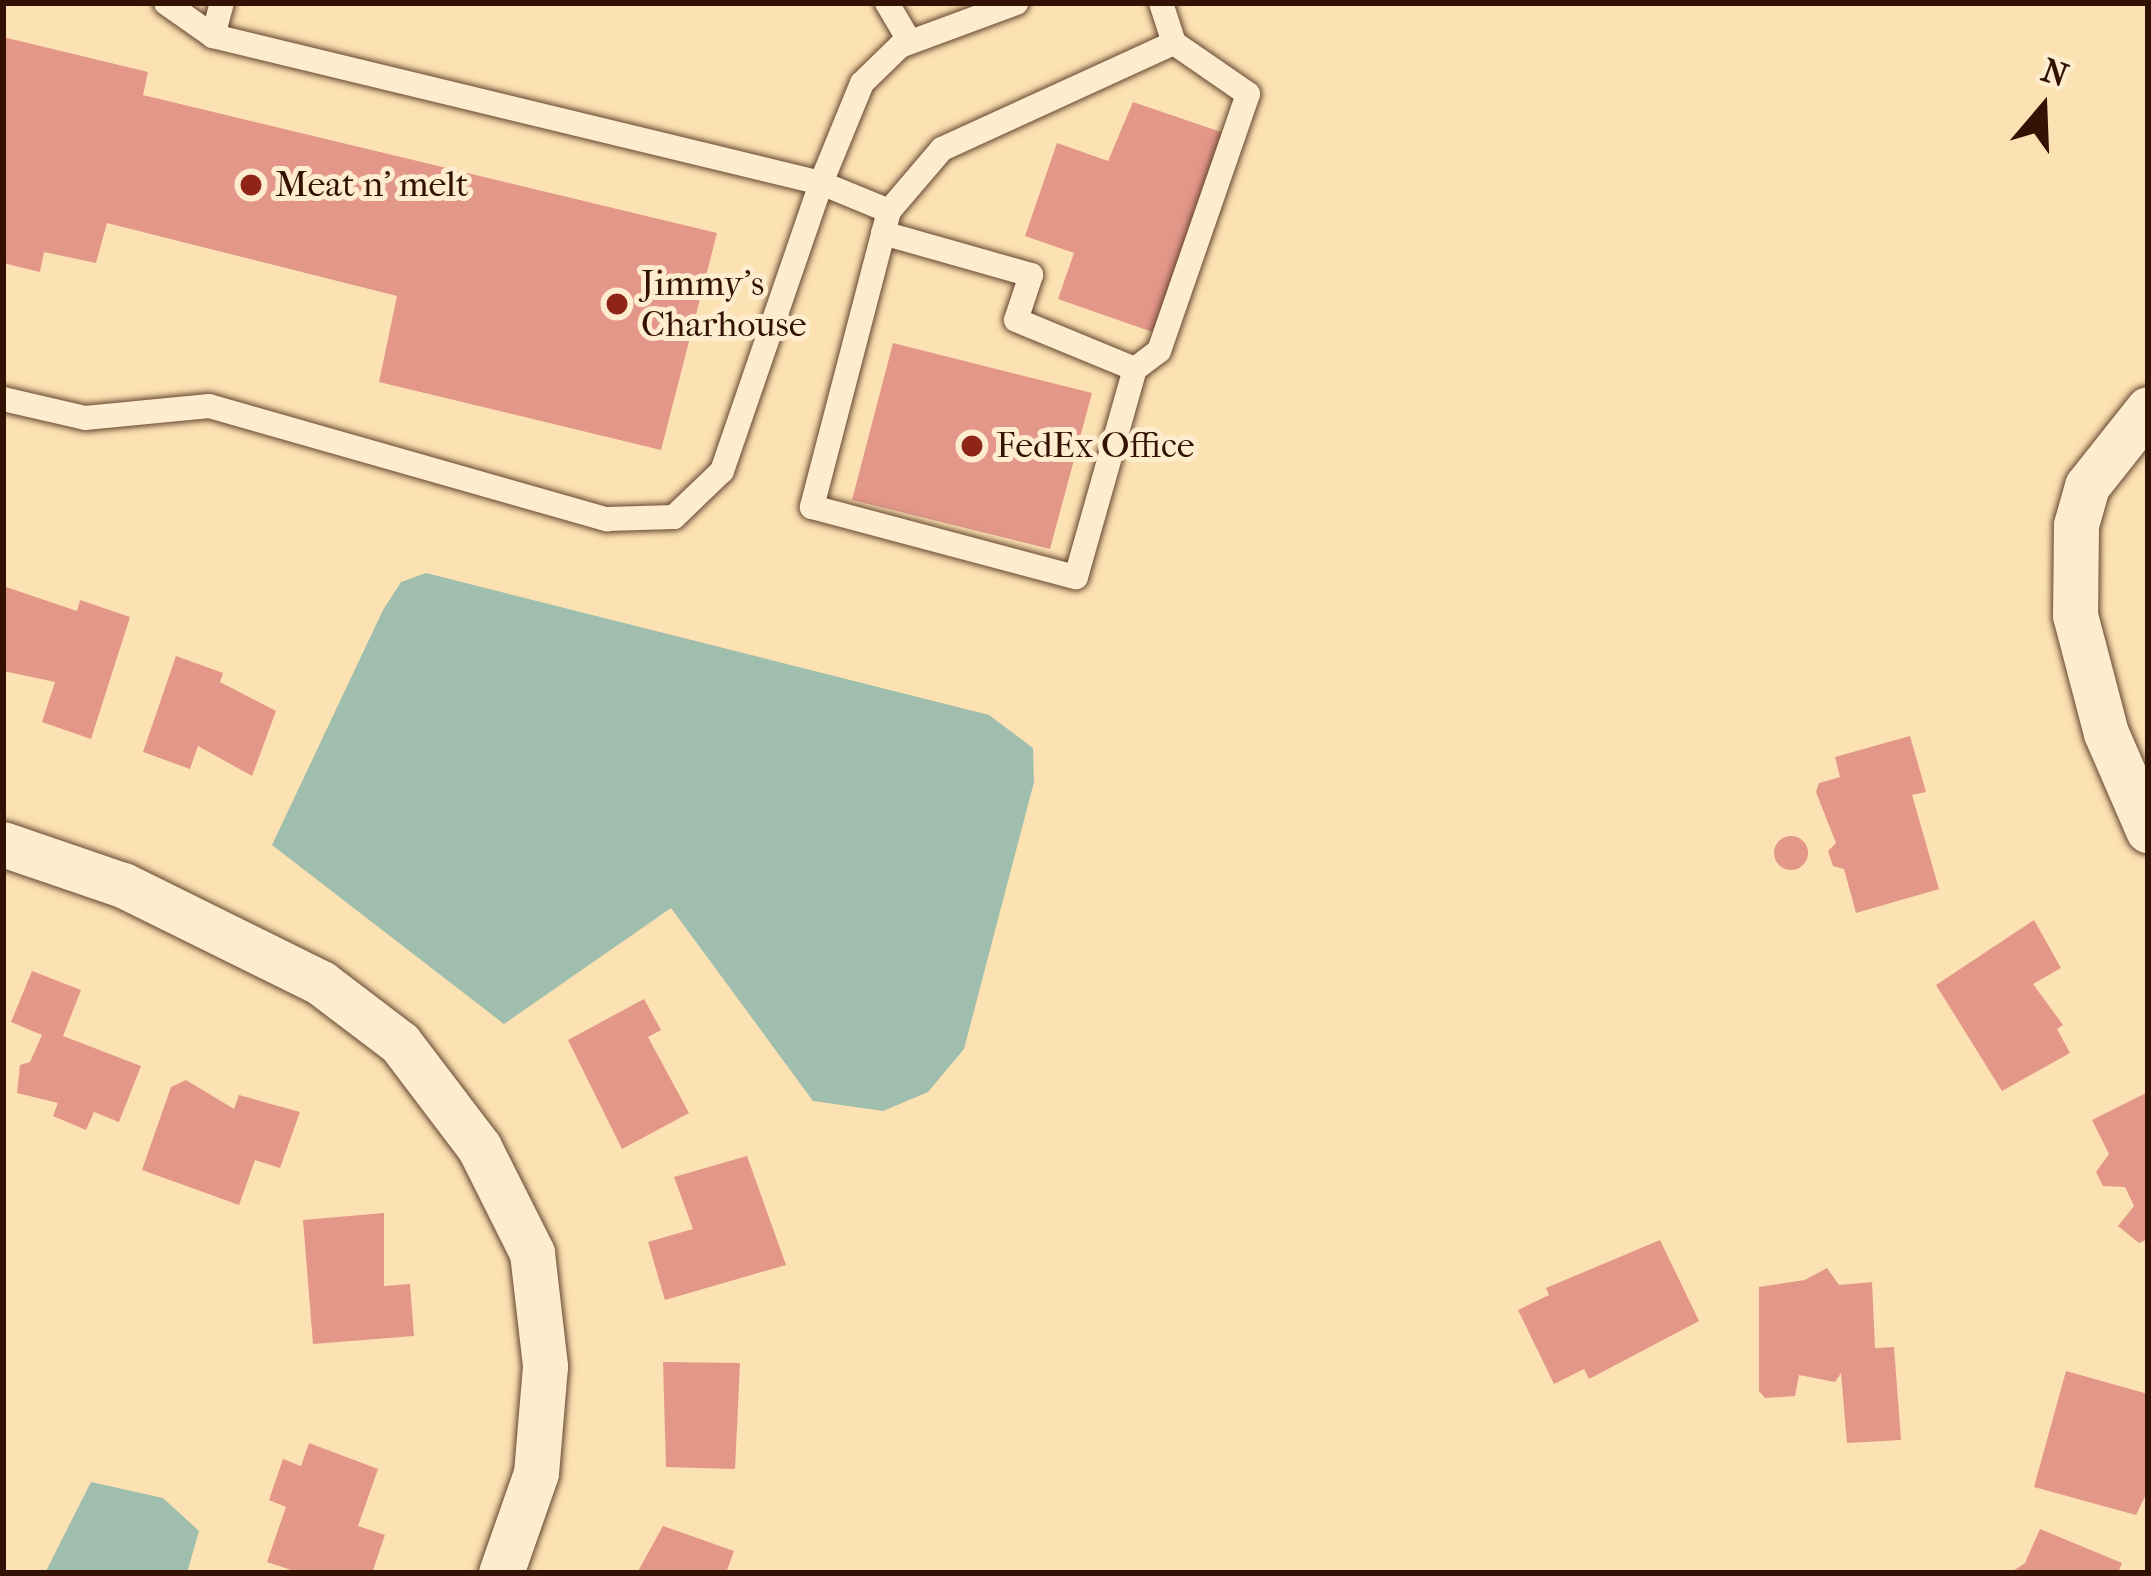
<!DOCTYPE html>
<style>
body{margin:0}
#map{position:relative;width:2151px;height:1576px;overflow:hidden;background:#fce1b2;font-family:"IM FELL French Canon",serif}
div>[style]{position:absolute}
.water>*{inset:0;background:#9fbead}
.building>*{inset:0;background:#e39789}
.round{border-radius:50%}
.roads{filter:drop-shadow(0 0 3px #654630) drop-shadow(0 0 3px #654630)}
.lane>*{height:24px;margin:-12px;padding:0 12px;transform-origin:12px;border-radius:12px;background:#fdeccd}
.street>*{height:45px;margin:-22.5px;padding:0 22.5px;transform-origin:22.5px;border-radius:22.5px;background:#fdeccd}
.dots>*{width:33px;height:33px;translate:-50% -50%;box-sizing:border-box;border:6px solid #fdeccd;border-radius:50%}
span{translate:-50% -50%;white-space:nowrap;text-align:center;line-height:1.15;-webkit-text-stroke:10px #fdeccd;paint-order:stroke}
.poi-label{font-size:36px;color:#331204}
.left{translate:0 -50%;text-align:left}
.frame{position:absolute;inset:0;border:6px solid #331204;pointer-events:none}
.north{position:absolute;left:1983px;top:48px;width:120px;height:120px;-webkit-text-stroke:9px #fdeccd;paint-order:stroke;rotate:19deg;font-size:33px;font-weight:700;line-height:48px;text-align:center;color:#331204}
.north::after{content:'';display:block;margin:auto;width:42px;height:54px;background:#331204;clip-path:polygon(50% 0,100% 100%,50% 72%,0 100%)}
</style>
<div id="map">
<div class="water">
<i style="clip-path:polygon(426px 573px,989px 715px,1033px 748px,1034px 782px,964px 1049px,928px 1092px,883px 1111px,813px 1101px,671px 908px,504px 1024px,272px 845px,383px 610px,401px 582px)"></i>
<i style="clip-path:polygon(91px 1482px,163px 1498px,199px 1531px,187px 1573px,45px 1573px)"></i>
</div>
<div class="building">
<i style="clip-path:polygon(3px 37px,148px 72px,143px 95px,717px 233px,661px 450px,379px 382px,397px 296px,107px 223px,96px 263px,44px 252px,40px 272px,3px 263px)"></i>
<i style="clip-path:polygon(1133px 102px,1227px 134px,1158px 334px,1058px 299px,1074px 253px,1025px 236px,1057px 143px,1108px 161px)"></i>
<i style="clip-path:polygon(893px 343px,1092px 393px,1050px 549px,852px 500px)"></i>
<i style="clip-path:polygon(3px 586px,77px 611px,80px 600px,130px 617px,91px 739px,42px 722px,55px 682px,3px 671px)"></i>
<i style="clip-path:polygon(176px 656px,223px 673px,220px 682px,276px 711px,252px 776px,198px 746px,190px 769px,143px 752px)"></i>
<i style="clip-path:polygon(1910px 736px,1926px 792px,1912px 795px,1939px 889px,1856px 913px,1844px 869px,1833px 866px,1828px 851px,1836px 843px,1816px 792px,1819px 783px,1840px 777px,1835px 757px)"></i>
<i class="round" style="left:1774px;top:836px;width:34px;height:34px"></i>
<i style="clip-path:polygon(2034px 920px,2061px 968px,2033px 984px,2063px 1025px,2057px 1029px,2070px 1053px,2002px 1091px,1936px 985px)"></i>
<i style="clip-path:polygon(32px 971px,81px 990px,63px 1036px,141px 1066px,119px 1122px,94px 1112px,86px 1130px,53px 1116px,58px 1103px,17px 1093px,20px 1065px,30px 1062px,42px 1035px,11px 1022px)"></i>
<i style="clip-path:polygon(644px 999px,661px 1030px,648px 1037px,689px 1113px,622px 1149px,568px 1040px)"></i>
<i style="clip-path:polygon(186px 1080px,234px 1109px,239px 1095px,300px 1112px,280px 1168px,255px 1160px,239px 1205px,142px 1170px,171px 1087px)"></i>
<i style="clip-path:polygon(2148px 1092px,2148px 1239px,2139px 1243px,2118px 1226px,2134px 1206px,2125px 1187px,2103px 1186px,2096px 1172px,2109px 1154px,2092px 1120px)"></i>
<i style="clip-path:polygon(747px 1156px,786px 1265px,665px 1300px,648px 1242px,693px 1229px,674px 1177px)"></i>
<i style="clip-path:polygon(384px 1213px,384px 1286px,410px 1284px,414px 1336px,313px 1344px,303px 1220px)"></i>
<i style="clip-path:polygon(1660px 1240px,1699px 1321px,1589px 1379px,1584px 1369px,1554px 1384px,1518px 1310px,1549px 1295px,1546px 1288px)"></i>
<i style="clip-path:polygon(1827px 1268px,1839px 1285px,1872px 1282px,1875px 1348px,1894px 1347px,1901px 1440px,1847px 1443px,1841px 1373px,1835px 1382px,1799px 1375px,1795px 1396px,1765px 1398px,1759px 1391px,1759px 1287px,1805px 1280px)"></i>
<i style="clip-path:polygon(663px 1362px,740px 1363px,735px 1469px,666px 1467px)"></i>
<i style="clip-path:polygon(2066px 1371px,2148px 1394px,2148px 1490px,2136px 1515px,2034px 1487px)"></i>
<i style="clip-path:polygon(309px 1443px,378px 1469px,358px 1526px,385px 1535px,372px 1573px,300px 1573px,267px 1562px,286px 1507px,269px 1500px,283px 1459px,301px 1466px)"></i>
<i style="clip-path:polygon(663px 1526px,734px 1551px,726px 1573px,637px 1573px)"></i>
<i style="clip-path:polygon(2040px 1529px,2122px 1563px,2118px 1573px,2010px 1573px,2025px 1563px)"></i>
</div>
<div class="roads">
<div class="lane">
<i style="left:166px;top:3px;width:57px;rotate:35.1deg"></i>
<i style="left:213px;top:36px;width:626px;rotate:13.59deg"></i>
<i style="left:821px;top:183px;width:108px;rotate:-67.7deg"></i>
<i style="left:862px;top:83px;width:53px;rotate:-44.2deg"></i>
<i style="left:900px;top:46px;width:124px;rotate:-20.3deg"></i>
<i style="left:887px;top:3px;width:45px;rotate:59.5deg"></i>
<i style="left:213px;top:36px;width:34px;rotate:-75deg"></i>
<i style="left:889px;top:211px;width:82px;rotate:-49.5deg"></i>
<i style="left:942px;top:149px;width:255px;rotate:-24.6deg"></i>
<i style="left:883px;top:233px;width:154px;rotate:15.8deg"></i>
<i style="left:1031px;top:275px;width:47px;rotate:108.4deg"></i>
<i style="left:1016px;top:320px;width:129px;rotate:22.4deg"></i>
<i style="left:3px;top:399px;width:84px;rotate:13deg"></i>
<i style="left:85px;top:418px;width:125px;rotate:-5.5deg"></i>
<i style="left:209px;top:406px;width:414px;rotate:15.9deg"></i>
<i style="left:607px;top:519px;width:67px;rotate:-1.7deg"></i>
<i style="left:674px;top:517px;width:66px;rotate:-43.8deg"></i>
<i style="left:722px;top:471px;width:305px;rotate:-71deg"></i>
<i style="left:821px;top:183px;width:74px;rotate:22.4deg"></i>
<i style="left:889px;top:211px;width:306px;rotate:104.6deg"></i>
<i style="left:812px;top:507px;width:273px;rotate:14.9deg"></i>
<i style="left:1076px;top:577px;width:216px;rotate:-74.2deg"></i>
<i style="left:1135px;top:369px;width:30px;rotate:-37deg"></i>
<i style="left:1159px;top:351px;width:272px;rotate:-70.9deg"></i>
<i style="left:1248px;top:94px;width:90px;rotate:-145.4deg"></i>
<i style="left:1174px;top:43px;width:42px;rotate:-108deg"></i>
</div>
<div class="street">
<i style="left:2148px;top:409px;width:98px;rotate:128.4deg"></i>
<i style="left:2087px;top:486px;width:41px;rotate:105.8deg"></i>
<i style="left:2076px;top:525px;width:90px;rotate:90.6deg"></i>
<i style="left:2075px;top:615px;width:122px;rotate:75.3deg"></i>
<i style="left:2106px;top:733px;width:106px;rotate:66.6deg"></i>
<i style="left:3px;top:844px;width:127px;rotate:18.9deg"></i>
<i style="left:123px;top:885px;width:221px;rotate:26.3deg"></i>
<i style="left:321px;top:983px;width:99px;rotate:37.2deg"></i>
<i style="left:400px;top:1043px;width:131px;rotate:52.8deg"></i>
<i style="left:479px;top:1147px;width:119px;rotate:63.4deg"></i>
<i style="left:532px;top:1253px;width:114px;rotate:83.4deg"></i>
<i style="left:545px;top:1366px;width:107px;rotate:94.8deg"></i>
<i style="left:536px;top:1473px;width:106px;rotate:109.3deg"></i>
</div>
</div>
<div class="dots">
<i style="left:251px;top:185px;background:#8f2418"></i>
<i style="left:617px;top:304px;background:#8f2418"></i>
<i style="left:972px;top:446px;background:#8f2418"></i>
</div>
<div class="poi-label">
<span class="left" style="left:275px;top:185px">Meat n' melt</span>
<span class="left" style="left:641px;top:304px">Jimmy's<br>Charhouse</span>
<span class="left" style="left:996px;top:446px">FedEx Office</span>
</div>
<div class="frame"></div>
<div class="north">N</div>
</div>
